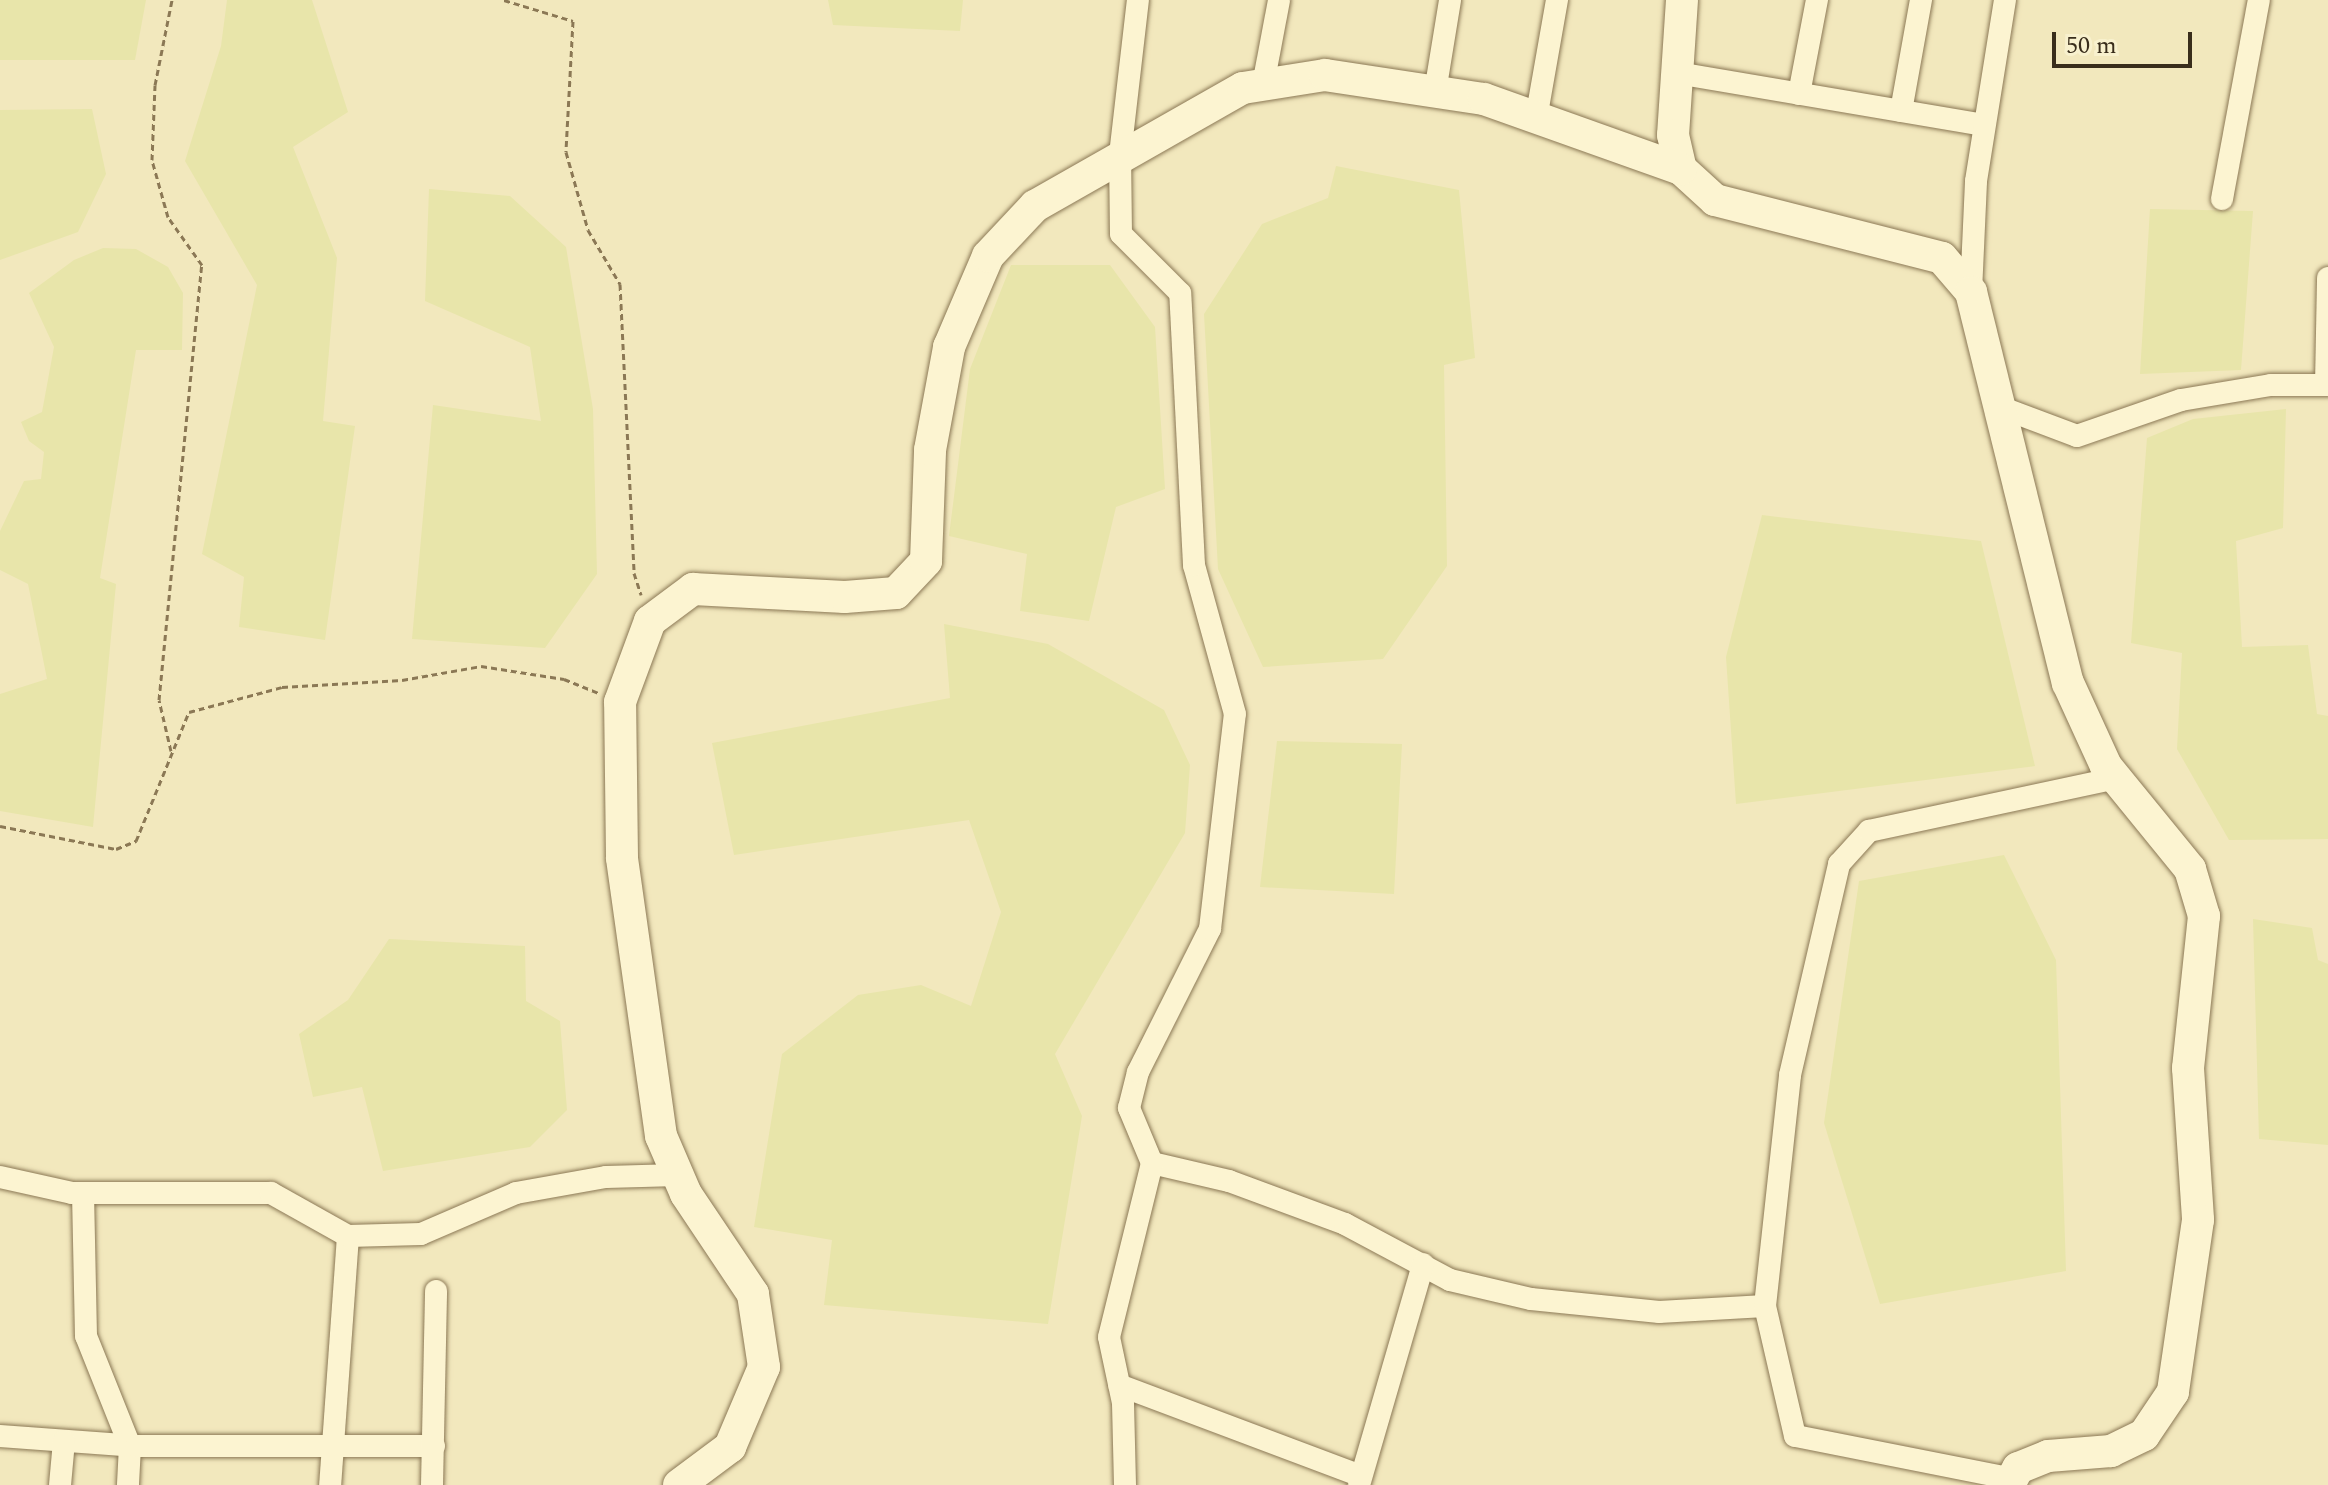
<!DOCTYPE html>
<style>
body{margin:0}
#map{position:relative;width:2328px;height:1485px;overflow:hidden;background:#f2e8bd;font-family:Spectral,serif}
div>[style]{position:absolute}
.farmland>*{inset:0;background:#e8e5aa}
.path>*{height:3px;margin-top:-1.5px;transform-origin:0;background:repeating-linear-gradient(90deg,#8b7855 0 6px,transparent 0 10px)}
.roads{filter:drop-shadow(0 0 2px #8b7855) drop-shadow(0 0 2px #8b7855)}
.street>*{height:22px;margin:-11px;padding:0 11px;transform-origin:11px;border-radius:11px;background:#fcf4d1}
.secondary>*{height:32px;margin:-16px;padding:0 16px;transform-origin:16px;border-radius:16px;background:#fcf4d1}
span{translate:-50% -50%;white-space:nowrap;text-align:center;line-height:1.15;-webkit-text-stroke:6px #f8f1ce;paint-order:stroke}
.scale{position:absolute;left:2052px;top:32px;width:140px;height:36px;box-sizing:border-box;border:4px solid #392d1b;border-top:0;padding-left:10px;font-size:24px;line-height:28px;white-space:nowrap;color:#392d1b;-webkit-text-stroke:6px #f8f1ce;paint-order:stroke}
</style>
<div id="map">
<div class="farmland">
<i style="clip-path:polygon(0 0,146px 0,135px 60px,0 60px)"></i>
<i style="clip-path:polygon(227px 0,312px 0,348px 112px,293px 147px,337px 258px,323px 421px,355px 426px,325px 640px,239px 627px,244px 577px,202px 554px,257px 285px,185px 161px,221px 46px)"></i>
<i style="clip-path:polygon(828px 0,963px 0,960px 31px,833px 25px)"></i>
<i style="clip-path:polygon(92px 109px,106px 174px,78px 232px,0 260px,0 110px)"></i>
<i style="clip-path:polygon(1336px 166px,1459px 190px,1475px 358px,1444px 365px,1447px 566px,1383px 659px,1263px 667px,1218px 569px,1204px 314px,1262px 224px,1328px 198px)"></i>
<i style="clip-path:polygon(429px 189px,510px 196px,566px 247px,593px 409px,597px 574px,545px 648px,412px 639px,433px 405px,541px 421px,530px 347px,425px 301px)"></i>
<i style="clip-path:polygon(2150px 209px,2253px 211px,2241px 370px,2140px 374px)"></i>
<i style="clip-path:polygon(103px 248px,136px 249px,168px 267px,183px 293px,182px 350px,136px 350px,100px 578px,116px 584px,93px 827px,0 811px,0 694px,47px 679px,28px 584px,0 570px,0 531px,24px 481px,41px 479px,44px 452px,29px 441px,21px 422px,42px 412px,54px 347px,29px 293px,74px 260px)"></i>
<i style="clip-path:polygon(1011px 265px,1110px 265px,1155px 327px,1165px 489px,1116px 507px,1089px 621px,1020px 611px,1027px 554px,949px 536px,970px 369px)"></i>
<i style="clip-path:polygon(2286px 409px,2283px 528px,2236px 541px,2242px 647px,2308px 645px,2317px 714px,2328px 716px,2328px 839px,2229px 840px,2177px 749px,2182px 653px,2131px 643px,2147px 438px,2193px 419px)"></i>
<i style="clip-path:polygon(1762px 515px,1981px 541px,2035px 766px,1736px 804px,1726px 657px)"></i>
<i style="clip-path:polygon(944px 624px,1048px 644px,1164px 710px,1190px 765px,1185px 833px,1055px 1054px,1082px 1116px,1048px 1324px,824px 1305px,832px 1240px,754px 1227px,782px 1054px,858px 995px,921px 985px,971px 1006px,1001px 912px,969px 820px,734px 855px,712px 743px,950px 698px)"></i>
<i style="clip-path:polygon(1277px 741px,1402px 744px,1394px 894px,1260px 887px)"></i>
<i style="clip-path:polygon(2004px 855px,2056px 960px,2066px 1271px,1880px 1304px,1824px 1123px,1859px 881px)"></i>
<i style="clip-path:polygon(2253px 919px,2312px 928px,2318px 960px,2328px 964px,2328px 1145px,2259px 1139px)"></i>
<i style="clip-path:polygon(389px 939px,525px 946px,526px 1001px,560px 1021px,567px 1110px,530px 1147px,383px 1171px,362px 1087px,313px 1097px,299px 1034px,348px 1000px)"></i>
</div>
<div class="path">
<i style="left:504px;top:0;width:72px;rotate:16.9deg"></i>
<i style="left:573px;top:21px;width:131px;rotate:93.1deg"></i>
<i style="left:566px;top:152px;width:81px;rotate:74.2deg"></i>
<i style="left:588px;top:230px;width:63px;rotate:59.3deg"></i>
<i style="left:620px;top:284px;width:289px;rotate:87.2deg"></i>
<i style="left:634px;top:573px;width:23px;rotate:72deg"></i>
<i style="left:171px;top:751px;width:52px;rotate:-103.2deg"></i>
<i style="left:159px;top:700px;width:437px;rotate:-84.4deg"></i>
<i style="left:202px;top:265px;width:59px;rotate:-125.3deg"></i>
<i style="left:168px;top:217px;width:59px;rotate:-105.7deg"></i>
<i style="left:152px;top:160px;width:75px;rotate:-87.7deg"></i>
<i style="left:155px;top:85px;width:87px;rotate:-78.7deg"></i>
<i style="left:0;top:826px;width:118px;rotate:11.2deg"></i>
<i style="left:116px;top:849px;width:22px;rotate:-22deg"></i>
<i style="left:136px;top:841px;width:139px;rotate:-67.7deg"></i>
<i style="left:189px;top:712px;width:96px;rotate:-15deg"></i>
<i style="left:282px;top:687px;width:120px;rotate:-3.3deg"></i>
<i style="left:402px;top:680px;width:80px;rotate:-10deg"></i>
<i style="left:481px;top:666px;width:84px;rotate:8.9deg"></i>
<i style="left:564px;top:679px;width:37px;rotate:22deg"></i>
</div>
<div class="roads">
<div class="street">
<i style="left:1677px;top:73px;width:310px;rotate:9.6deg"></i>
<i style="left:1263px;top:85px;width:86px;rotate:-79.3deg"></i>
<i style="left:1435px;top:92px;width:93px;rotate:-80.7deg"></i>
<i style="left:1799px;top:94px;width:96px;rotate:-79.2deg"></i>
<i style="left:1901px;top:111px;width:113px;rotate:-79.8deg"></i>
<i style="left:1536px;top:119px;width:121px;rotate:-80deg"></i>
<i style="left:2222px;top:199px;width:202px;rotate:-79.5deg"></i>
<i style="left:1971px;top:292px;width:111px;rotate:-87.4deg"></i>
<i style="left:1976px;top:181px;width:183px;rotate:-80.9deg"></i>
<i style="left:2326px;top:385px;width:107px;rotate:-88.9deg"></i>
<i style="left:2000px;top:407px;width:82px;rotate:20.6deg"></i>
<i style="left:2077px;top:436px;width:110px;rotate:-19.1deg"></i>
<i style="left:2181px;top:400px;width:91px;rotate:-9.5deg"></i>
<i style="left:2271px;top:385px;width:57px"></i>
<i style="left:1152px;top:1163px;width:79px;rotate:13.2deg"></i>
<i style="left:1229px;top:1181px;width:124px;rotate:20.3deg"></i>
<i style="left:1345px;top:1224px;width:119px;rotate:28.1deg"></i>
<i style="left:1450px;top:1280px;width:83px;rotate:13.2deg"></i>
<i style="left:1531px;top:1299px;width:129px;rotate:5.8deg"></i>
<i style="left:1659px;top:1312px;width:106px;rotate:-3.2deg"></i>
<i style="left:0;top:1177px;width:74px;rotate:12.5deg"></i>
<i style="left:72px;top:1193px;width:199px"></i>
<i style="left:271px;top:1193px;width:88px;rotate:29.2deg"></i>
<i style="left:348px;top:1236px;width:250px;rotate:94.1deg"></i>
<i style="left:83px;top:1193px;width:143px;rotate:88.8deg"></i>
<i style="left:86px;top:1336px;width:118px;rotate:68.2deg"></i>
<i style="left:130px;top:1446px;width:39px;rotate:93deg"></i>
<i style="left:348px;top:1236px;width:73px;rotate:-1.6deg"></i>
<i style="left:421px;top:1234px;width:103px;rotate:-23.3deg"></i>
<i style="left:516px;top:1193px;width:91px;rotate:-10.1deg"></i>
<i style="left:606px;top:1177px;width:72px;rotate:-1.6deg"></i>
<i style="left:1119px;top:1385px;width:255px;rotate:20.6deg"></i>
<i style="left:0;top:1436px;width:137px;rotate:4.2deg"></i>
<i style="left:137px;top:1446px;width:297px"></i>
<i style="left:2013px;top:1479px;width:222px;rotate:-168.8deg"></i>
<i style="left:1795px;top:1436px;width:133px;rotate:-103deg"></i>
<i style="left:1765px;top:1306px;width:232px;rotate:-83.8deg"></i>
<i style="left:1790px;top:1075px;width:217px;rotate:-76.9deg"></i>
<i style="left:1839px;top:864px;width:45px;rotate:-47.7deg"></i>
<i style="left:1869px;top:831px;width:253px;rotate:-12.1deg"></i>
<i style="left:60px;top:1485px;width:44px;rotate:-84.8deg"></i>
<i style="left:432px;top:1485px;width:194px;rotate:-88.8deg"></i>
<i style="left:1125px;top:1485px;width:82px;rotate:-91.4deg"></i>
<i style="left:1123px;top:1403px;width:67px;rotate:-102deg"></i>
<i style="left:1109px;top:1337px;width:179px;rotate:-76.1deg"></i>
<i style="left:1152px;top:1163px;width:60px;rotate:-112.7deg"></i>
<i style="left:1129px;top:1108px;width:37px;rotate:-76deg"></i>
<i style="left:1138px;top:1072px;width:160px;rotate:-63.3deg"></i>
<i style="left:1210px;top:929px;width:216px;rotate:-83.4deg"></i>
<i style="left:1235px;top:714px;width:155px;rotate:-105.4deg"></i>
<i style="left:1194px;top:565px;width:272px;rotate:-92.9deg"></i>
<i style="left:1180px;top:293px;width:83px;rotate:-135deg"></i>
<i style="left:1121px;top:234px;width:79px;rotate:-90.7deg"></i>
<i style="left:1120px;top:155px;width:156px;rotate:-83.4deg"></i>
<i style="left:1359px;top:1485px;width:230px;rotate:-73.8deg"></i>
</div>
<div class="secondary">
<i style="left:1682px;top:0;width:135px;rotate:93.8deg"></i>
<i style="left:1673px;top:135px;width:35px;rotate:77deg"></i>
<i style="left:1681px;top:169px;width:46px;rotate:42.4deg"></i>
<i style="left:1715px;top:200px;width:234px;rotate:14.3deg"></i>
<i style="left:1942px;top:258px;width:45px;rotate:49.5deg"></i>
<i style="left:1971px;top:292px;width:403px;rotate:76.1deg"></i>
<i style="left:2068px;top:683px;width:91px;rotate:65.4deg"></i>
<i style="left:2106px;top:766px;width:133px;rotate:50.8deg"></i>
<i style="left:2190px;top:869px;width:49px;rotate:73.4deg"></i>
<i style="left:2204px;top:916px;width:153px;rotate:96deg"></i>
<i style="left:2188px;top:1068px;width:152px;rotate:86.2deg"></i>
<i style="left:2198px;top:1220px;width:174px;rotate:98.3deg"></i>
<i style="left:2173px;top:1392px;width:52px;rotate:124deg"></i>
<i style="left:2144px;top:1435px;width:37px;rotate:154deg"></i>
<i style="left:2111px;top:1451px;width:63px;rotate:175.5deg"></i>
<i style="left:2048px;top:1456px;width:32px;rotate:158deg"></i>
<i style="left:2018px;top:1468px;width:19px;rotate:118deg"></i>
<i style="left:679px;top:1485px;width:64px;rotate:-36.7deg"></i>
<i style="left:730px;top:1447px;width:87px;rotate:-67deg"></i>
<i style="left:764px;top:1367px;width:74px;rotate:-98.6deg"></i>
<i style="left:753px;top:1294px;width:120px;rotate:-123.8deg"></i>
<i style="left:686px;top:1194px;width:63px;rotate:-113.3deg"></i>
<i style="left:661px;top:1136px;width:281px;rotate:-98deg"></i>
<i style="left:622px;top:858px;width:156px;rotate:-90.7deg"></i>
<i style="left:620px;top:702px;width:86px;rotate:-69.7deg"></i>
<i style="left:650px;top:621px;width:54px;rotate:-36.7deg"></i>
<i style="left:693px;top:589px;width:152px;rotate:3deg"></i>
<i style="left:845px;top:597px;width:51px;rotate:-4.5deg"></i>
<i style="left:896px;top:593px;width:44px;rotate:-46.8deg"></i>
<i style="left:926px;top:561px;width:111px;rotate:-87.9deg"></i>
<i style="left:930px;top:450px;width:105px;rotate:-79.5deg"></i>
<i style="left:949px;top:347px;width:99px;rotate:-66.8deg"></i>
<i style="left:988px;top:256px;width:69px;rotate:-46.8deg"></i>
<i style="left:1035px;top:206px;width:239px;rotate:-29.6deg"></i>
<i style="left:1243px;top:88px;width:83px;rotate:-9deg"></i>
<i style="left:1325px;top:75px;width:161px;rotate:8.6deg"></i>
<i style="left:1484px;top:99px;width:209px;rotate:19.6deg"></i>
</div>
</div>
<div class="scale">50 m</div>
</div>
